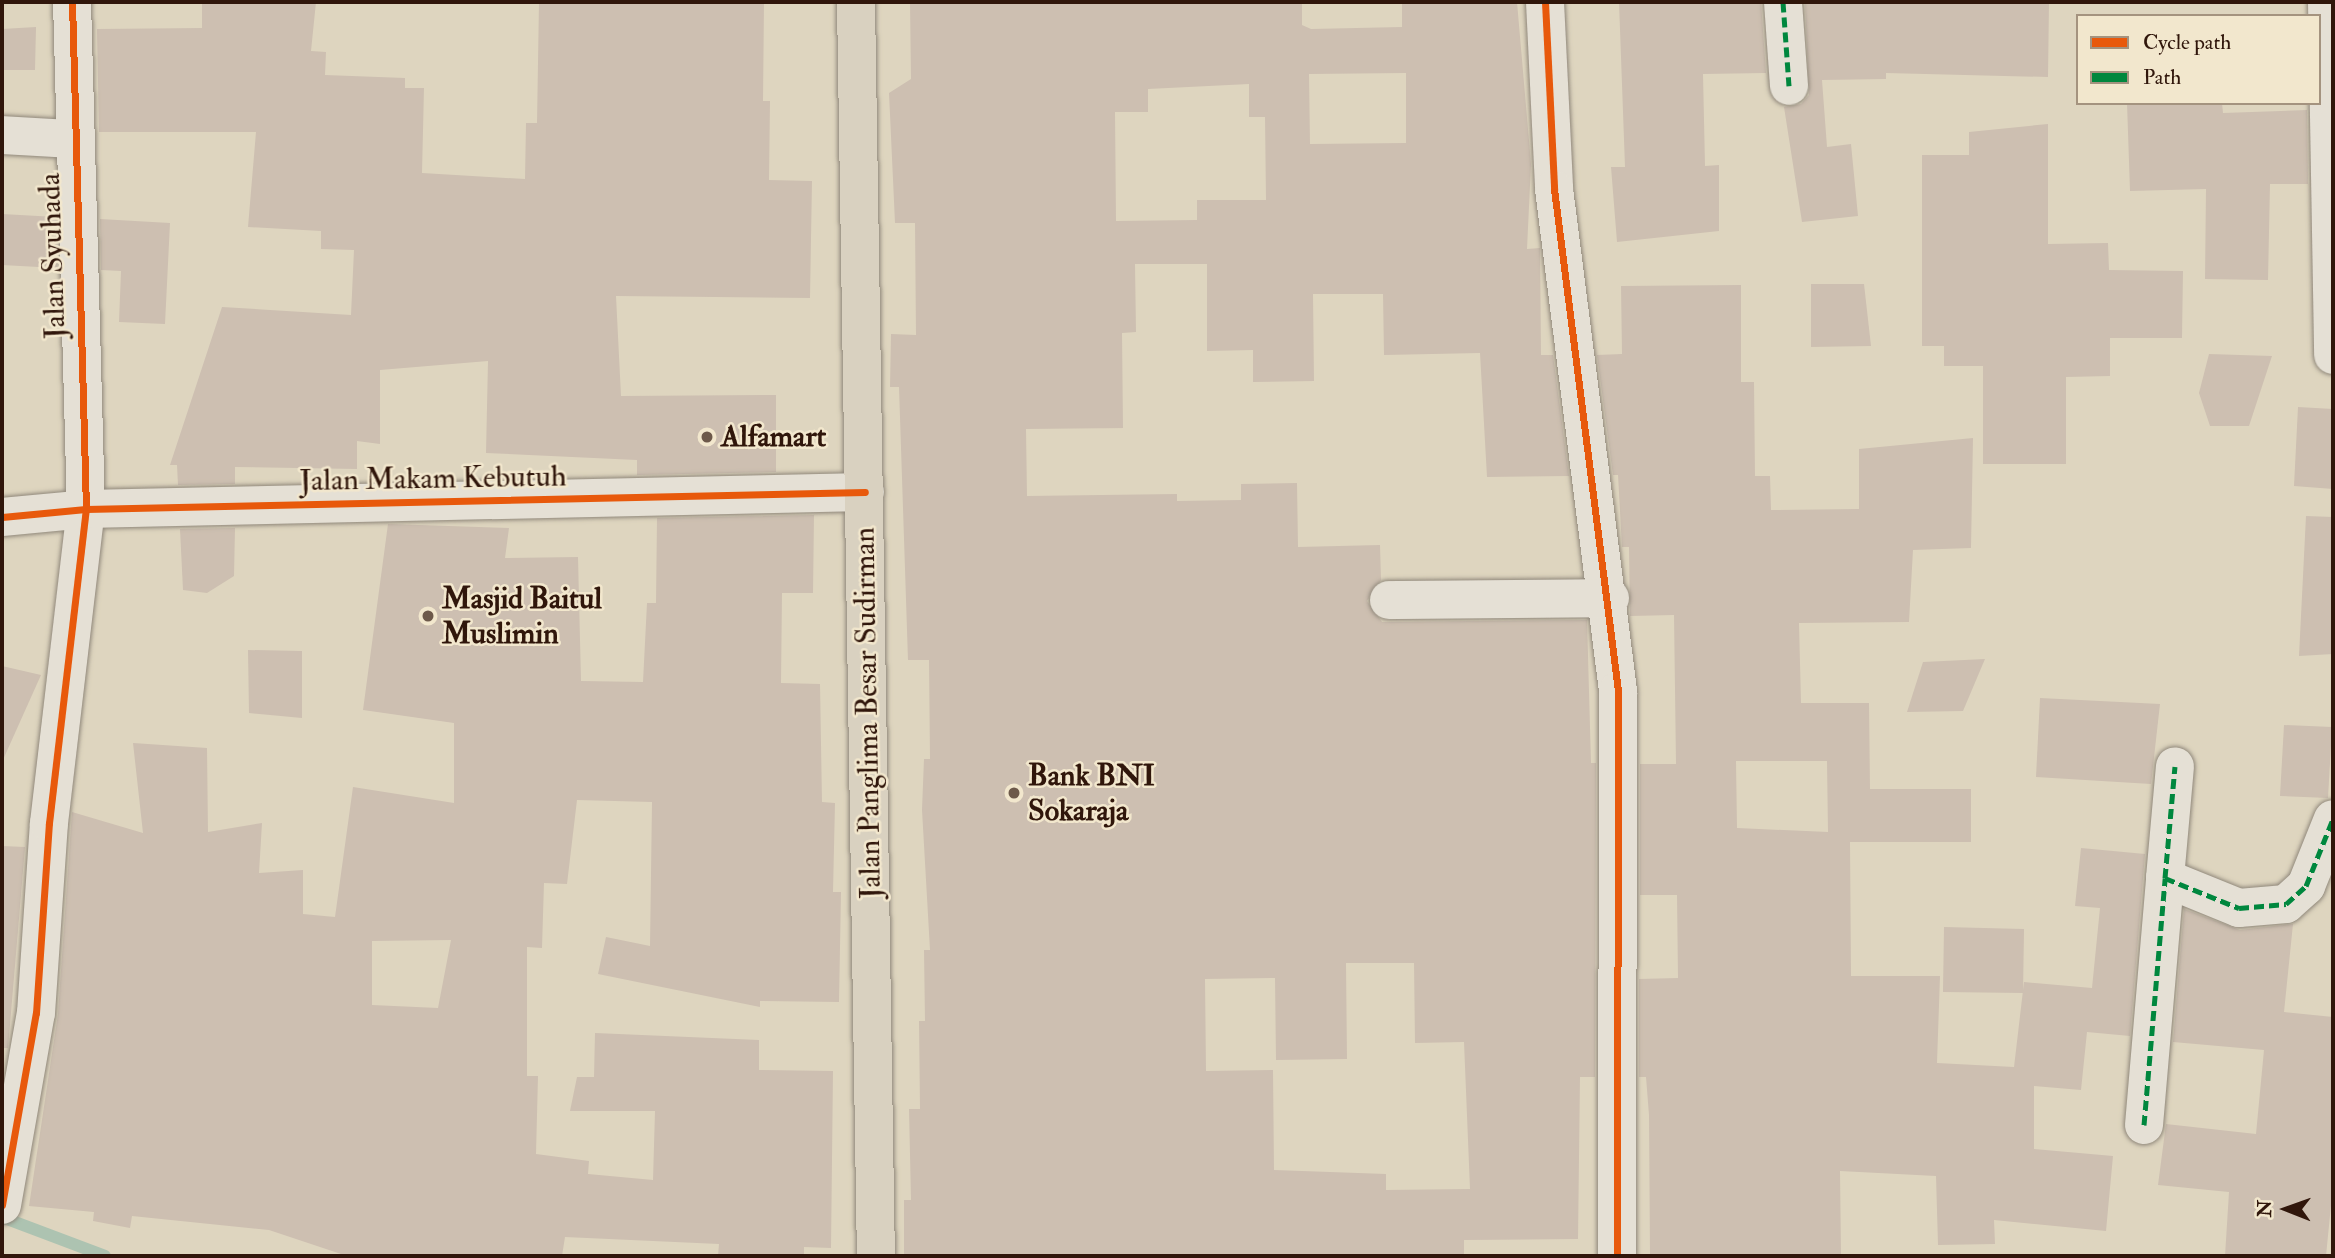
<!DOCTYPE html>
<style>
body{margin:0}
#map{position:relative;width:2335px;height:1258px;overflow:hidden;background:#ded5bf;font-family:"IM FELL Double Pica",serif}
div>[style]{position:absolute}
.stream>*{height:12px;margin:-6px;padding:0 6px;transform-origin:6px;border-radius:6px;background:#adc3b1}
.building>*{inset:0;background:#cdbfb1}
.roads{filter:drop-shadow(0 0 2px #90887b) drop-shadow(0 0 2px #90887b)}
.street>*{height:38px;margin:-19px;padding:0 19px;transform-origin:19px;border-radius:19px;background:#e5e0d5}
.secondary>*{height:38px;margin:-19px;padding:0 19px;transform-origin:19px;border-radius:19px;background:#e5e0d5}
.highway>*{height:38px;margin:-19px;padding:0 19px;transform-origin:19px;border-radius:19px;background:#d9d1c0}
.quiet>*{height:5px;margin-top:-2.5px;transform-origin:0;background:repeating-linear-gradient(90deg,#00873e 0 10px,transparent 0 15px)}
.cycleway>*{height:7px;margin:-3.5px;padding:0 3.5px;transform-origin:3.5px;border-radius:3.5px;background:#e8590c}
.dots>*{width:19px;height:19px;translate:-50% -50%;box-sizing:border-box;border:4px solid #f2e7cd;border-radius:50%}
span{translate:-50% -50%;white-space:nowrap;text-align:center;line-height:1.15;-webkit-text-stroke:5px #f2e7cd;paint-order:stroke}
.street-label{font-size:30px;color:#30160b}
.poi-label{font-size:30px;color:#30160b;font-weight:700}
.left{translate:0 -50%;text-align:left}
.frame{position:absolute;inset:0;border:4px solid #30160b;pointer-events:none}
.legend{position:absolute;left:2076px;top:14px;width:245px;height:91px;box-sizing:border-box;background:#f2e7cd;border:2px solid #a4937f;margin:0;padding:9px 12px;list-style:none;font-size:21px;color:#30160b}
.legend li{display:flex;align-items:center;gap:14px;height:35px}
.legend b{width:35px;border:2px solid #a4937f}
.north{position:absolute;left:2251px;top:1174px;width:70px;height:70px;-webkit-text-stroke:5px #f2e7cd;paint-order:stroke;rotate:271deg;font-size:19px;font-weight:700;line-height:28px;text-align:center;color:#30160b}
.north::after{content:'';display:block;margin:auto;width:24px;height:32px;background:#30160b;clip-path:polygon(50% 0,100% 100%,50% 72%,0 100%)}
</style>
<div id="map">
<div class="stream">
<i style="left:2px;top:1217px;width:110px;rotate:20.7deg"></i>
</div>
<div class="building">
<i style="clip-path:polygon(202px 2px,316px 2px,311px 51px,326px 52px,325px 75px,405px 78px,405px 88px,424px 88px,422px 173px,525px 179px,526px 123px,537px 123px,539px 2px,764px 2px,763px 101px,770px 101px,769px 180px,812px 181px,810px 298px,616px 296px,621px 396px,776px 395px,776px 472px,637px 475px,637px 460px,486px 453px,488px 361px,380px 370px,380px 444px,357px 441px,357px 469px,235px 467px,235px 484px,178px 485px,177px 465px,170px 465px,222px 307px,351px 315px,354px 250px,321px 249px,321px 231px,248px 227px,256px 132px,99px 132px,97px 29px,202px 28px)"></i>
<i style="clip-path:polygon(evenodd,910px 2px,1302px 2px,1302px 25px,1311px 29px,1402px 27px,1402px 2px,1517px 2px,1531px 164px,1527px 249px,1540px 248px,1541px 355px,1553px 355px,1569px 476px,1487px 477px,1480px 353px,1384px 355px,1383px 294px,1313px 294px,1314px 381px,1253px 382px,1253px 350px,1207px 351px,1207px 264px,1135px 264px,1136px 332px,1122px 333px,1123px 428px,1026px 429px,1027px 496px,1177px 494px,1177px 501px,1241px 500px,1241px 484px,1297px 483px,1298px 547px,1380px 545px,1381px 580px,1367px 601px,1382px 622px,1587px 620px,1591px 763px,1596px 763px,1595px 1077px,1580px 1077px,1578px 1239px,1464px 1240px,1464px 1256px,904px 1255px,904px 1200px,911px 1200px,909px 1109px,920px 1109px,919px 1021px,925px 1021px,924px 950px,930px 950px,922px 810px,924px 759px,930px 759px,929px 660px,908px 660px,899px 387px,890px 387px,891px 334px,916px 335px,915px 223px,895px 223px,889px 93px,911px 79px,910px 2px,1406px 73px,1406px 143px,1310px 144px,1309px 74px,1406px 73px,910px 2px,1249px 84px,1249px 117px,1265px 117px,1266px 200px,1197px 200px,1197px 220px,1116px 221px,1115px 112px,1148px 112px,1148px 89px,1249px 84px,910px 2px,1346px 963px,1414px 963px,1415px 1043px,1464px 1042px,1470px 1189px,1386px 1190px,1386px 1174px,1274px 1170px,1273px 1070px,1206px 1071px,1205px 979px,1275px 978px,1276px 1060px,1347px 1059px,1346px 963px)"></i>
<i style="clip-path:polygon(1619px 2px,1761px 2px,1766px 73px,1703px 74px,1705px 166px,1719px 165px,1719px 231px,1617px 242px,1611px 167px,1625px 167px)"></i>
<i style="clip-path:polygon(1805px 2px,2049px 2px,2048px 77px,1886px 73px,1886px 79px,1822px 80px,1827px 147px,1851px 144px,1858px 216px,1802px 222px,1784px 107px,1801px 104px,1809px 95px)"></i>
<i style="clip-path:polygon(36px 27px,35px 70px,2px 70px,2px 29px)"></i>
<i style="clip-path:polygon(2127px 103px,2222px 103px,2223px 113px,2307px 110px,2308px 184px,2270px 184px,2268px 280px,2205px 279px,2206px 189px,2130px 191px)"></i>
<i style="clip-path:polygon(2048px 124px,2048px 244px,2108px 243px,2109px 270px,2183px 271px,2182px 338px,2110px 338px,2110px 376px,2066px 377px,2066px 464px,1983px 464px,1983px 366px,1944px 366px,1944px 346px,1922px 346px,1922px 155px,1969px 155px,1969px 132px)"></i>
<i style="clip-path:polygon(2px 214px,56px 217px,57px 268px,2px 265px)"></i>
<i style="clip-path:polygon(100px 219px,170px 223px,165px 324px,119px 322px,121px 271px,101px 270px)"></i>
<i style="clip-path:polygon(1811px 284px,1864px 284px,1871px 346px,1811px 347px)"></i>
<i style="clip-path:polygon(evenodd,1741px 285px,1741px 382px,1754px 382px,1755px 476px,1770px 476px,1771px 510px,1859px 509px,1859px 449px,1973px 438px,1971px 548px,1913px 550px,1909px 622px,1799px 623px,1801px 703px,1869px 703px,1870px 789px,1971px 789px,1971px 842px,1850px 842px,1851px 976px,1940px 976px,1937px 1063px,2014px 1067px,2024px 982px,2092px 988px,2100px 908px,2075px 906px,2081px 848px,2145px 854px,2130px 1036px,2087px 1032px,2081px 1090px,2034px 1086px,2034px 1149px,2113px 1156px,2106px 1231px,1994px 1220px,1995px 1244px,1938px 1245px,1936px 1176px,1840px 1171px,1841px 1256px,1650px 1256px,1649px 1115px,1646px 1077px,1639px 1077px,1639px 979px,1678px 978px,1677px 895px,1640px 895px,1640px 764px,1676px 764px,1674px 615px,1630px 616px,1629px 547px,1622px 547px,1618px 475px,1613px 475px,1597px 355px,1622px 354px,1621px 286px,1741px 285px,1736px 761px,1827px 761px,1828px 832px,1737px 828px,1736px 761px)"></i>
<i style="clip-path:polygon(2209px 354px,2272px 356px,2249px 426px,2210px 426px,2199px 393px)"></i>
<i style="clip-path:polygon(2298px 407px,2333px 409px,2333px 489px,2294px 486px)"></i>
<i style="clip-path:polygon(evenodd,814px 515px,813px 593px,782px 593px,781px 683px,820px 684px,822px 802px,835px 803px,833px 892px,841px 892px,839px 1002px,760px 1001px,760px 1007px,598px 974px,606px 937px,650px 946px,652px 802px,577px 800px,567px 884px,544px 883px,542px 948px,527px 947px,527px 1076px,538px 1076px,536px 1154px,589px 1161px,588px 1174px,653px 1180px,655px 1111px,570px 1111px,577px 1077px,594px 1077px,595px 1033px,759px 1040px,759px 1070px,833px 1071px,831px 1248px,804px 1247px,804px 1256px,718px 1256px,719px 1244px,565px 1237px,562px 1256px,347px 1256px,269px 1230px,132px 1216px,130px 1228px,93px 1221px,94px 1212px,29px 1206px,58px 1014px,72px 812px,143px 833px,133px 743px,207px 748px,208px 832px,262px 823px,259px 873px,303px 870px,303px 914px,335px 917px,353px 787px,454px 803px,454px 723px,363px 710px,388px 524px,509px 528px,505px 558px,578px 557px,581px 681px,643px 682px,647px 603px,656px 603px,657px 518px,814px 515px,451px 940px,438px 1008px,372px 1005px,372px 941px,451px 940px)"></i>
<i style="clip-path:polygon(2306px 516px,2333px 517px,2333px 654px,2299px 656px)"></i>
<i style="clip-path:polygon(235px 528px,234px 576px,207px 593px,183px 590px,180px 529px)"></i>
<i style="clip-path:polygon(248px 650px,302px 651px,302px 718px,249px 713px)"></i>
<i style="clip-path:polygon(1985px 659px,1963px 711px,1907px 712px,1923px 662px)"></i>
<i style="clip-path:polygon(2px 666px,41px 675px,2px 762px)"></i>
<i style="clip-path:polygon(2040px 698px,2160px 704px,2151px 784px,2036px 777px)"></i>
<i style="clip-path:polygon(2284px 725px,2332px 727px,2328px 798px,2280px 796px)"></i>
<i style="clip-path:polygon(2px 846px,25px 847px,8px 1048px,2px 1048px)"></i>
<i style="clip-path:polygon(2184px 909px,2240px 930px,2293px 924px,2284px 1012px,2333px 1017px,2333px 1185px,2326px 1256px,2225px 1256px,2229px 1192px,2158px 1185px,2166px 1124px,2256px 1134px,2264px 1050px,2173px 1042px)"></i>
<i style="clip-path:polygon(1944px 927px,2024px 929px,2023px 993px,1943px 992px)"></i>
</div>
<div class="roads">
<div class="street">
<i style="left:1545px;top:2px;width:187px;rotate:87.2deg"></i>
<i style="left:1554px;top:189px;width:506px;rotate:82.73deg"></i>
<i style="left:1618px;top:691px;width:565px;rotate:90.1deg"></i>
<i style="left:1783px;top:2px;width:84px;rotate:85.9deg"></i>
<i style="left:2327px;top:2px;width:353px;rotate:89deg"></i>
<i style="left:2px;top:135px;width:70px;rotate:3.3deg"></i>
<i style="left:1389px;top:600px;width:221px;rotate:-0.5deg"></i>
<i style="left:2165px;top:878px;width:112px;rotate:-84.9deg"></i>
<i style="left:2144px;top:1125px;width:248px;rotate:-85.1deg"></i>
<i style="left:2165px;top:878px;width:80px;rotate:22.1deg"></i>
<i style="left:2239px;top:908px;width:47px;rotate:-4.9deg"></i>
<i style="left:2286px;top:904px;width:27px;rotate:-42deg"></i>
<i style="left:2306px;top:886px;width:72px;rotate:-68.1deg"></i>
<i style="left:2px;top:1205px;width:195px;rotate:-80deg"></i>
<i style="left:36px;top:1013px;width:190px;rotate:-86.1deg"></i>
<i style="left:49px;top:823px;width:316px;rotate:-83.3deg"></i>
<i style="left:86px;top:509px;width:507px;rotate:-91.58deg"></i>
</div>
<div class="secondary">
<i style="left:2px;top:517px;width:84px;rotate:-5.4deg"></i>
<i style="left:86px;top:509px;width:779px;rotate:-1.25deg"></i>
</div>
<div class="highway">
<i style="left:856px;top:2px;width:1254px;rotate:89.09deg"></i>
</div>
</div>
<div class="quiet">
<i style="left:1783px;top:2px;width:84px;rotate:85.9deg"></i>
<i style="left:2165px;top:878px;width:112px;rotate:-84.9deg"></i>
<i style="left:2144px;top:1125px;width:248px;rotate:-85.1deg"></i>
<i style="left:2165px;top:878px;width:80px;rotate:22.1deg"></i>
<i style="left:2239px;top:908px;width:47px;rotate:-4.9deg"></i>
<i style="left:2286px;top:904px;width:27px;rotate:-42deg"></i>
<i style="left:2306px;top:886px;width:72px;rotate:-68.1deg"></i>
</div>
<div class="cycleway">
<i style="left:1545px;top:2px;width:187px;rotate:87.2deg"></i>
<i style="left:1554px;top:189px;width:506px;rotate:82.73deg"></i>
<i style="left:1618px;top:691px;width:565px;rotate:90.1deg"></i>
<i style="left:2px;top:517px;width:84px;rotate:-5.4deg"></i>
<i style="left:86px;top:509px;width:779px;rotate:-1.25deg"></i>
<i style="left:2px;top:1205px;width:195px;rotate:-80deg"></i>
<i style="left:36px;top:1013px;width:190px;rotate:-86.1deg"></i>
<i style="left:49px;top:823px;width:316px;rotate:-83.3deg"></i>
<i style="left:86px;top:509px;width:507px;rotate:-91.58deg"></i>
</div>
<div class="dots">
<i style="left:707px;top:437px;background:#6d594a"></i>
<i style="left:428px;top:616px;background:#6d594a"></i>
<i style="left:1014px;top:793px;background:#6d594a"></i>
</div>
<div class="street-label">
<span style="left:53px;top:256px;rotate:-92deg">Jalan Syuhada</span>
<span style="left:433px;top:479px;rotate:-1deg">Jalan Makam Kebutuh</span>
<span style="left:868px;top:713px;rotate:-91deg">Jalan Panglima Besar Sudirman</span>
</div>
<div class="poi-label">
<span class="left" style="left:721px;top:437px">Alfamart</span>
<span class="left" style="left:442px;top:616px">Masjid Baitul<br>Muslimin</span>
<span class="left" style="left:1028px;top:793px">Bank BNI<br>Sokaraja</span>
</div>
<div class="frame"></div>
<ul class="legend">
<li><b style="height:9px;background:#e8590c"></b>Cycle path</li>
<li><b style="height:9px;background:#00873e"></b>Path</li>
</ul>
<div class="north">N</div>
</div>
